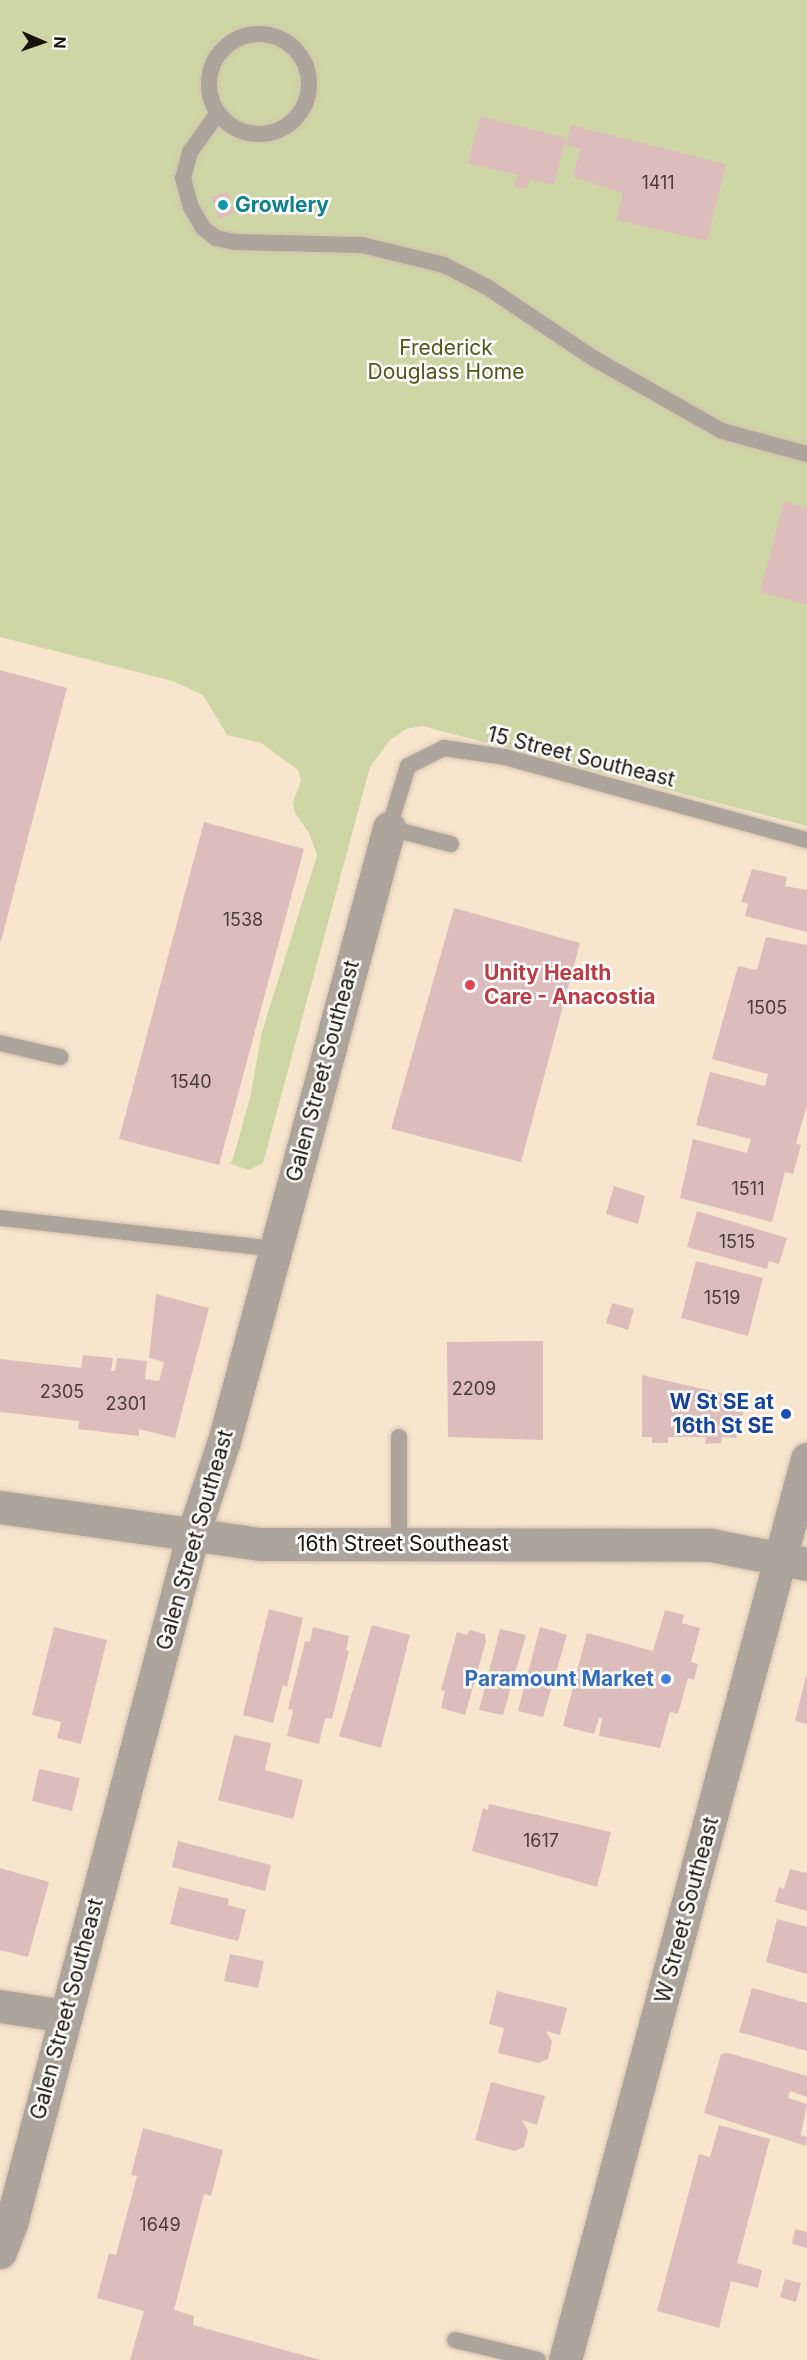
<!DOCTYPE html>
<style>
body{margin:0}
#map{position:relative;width:807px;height:2360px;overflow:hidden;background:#f8e5ce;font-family:Inter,sans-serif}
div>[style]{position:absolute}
.green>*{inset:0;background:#ced6a5}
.building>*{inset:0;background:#ddbdbc}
.roads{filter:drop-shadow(0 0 2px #d4c3af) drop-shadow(0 0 2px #d4c3af)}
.service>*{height:16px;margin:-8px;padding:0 8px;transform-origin:8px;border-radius:8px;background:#ada49b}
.service>.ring{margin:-8px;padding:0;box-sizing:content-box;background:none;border:16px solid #ada49b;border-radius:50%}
.minor>*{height:33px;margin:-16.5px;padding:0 16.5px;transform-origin:16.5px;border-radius:16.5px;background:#ada49b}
.dots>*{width:16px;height:16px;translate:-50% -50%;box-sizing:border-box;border:3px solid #fff;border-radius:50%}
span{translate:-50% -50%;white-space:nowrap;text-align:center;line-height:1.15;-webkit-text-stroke:5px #fff;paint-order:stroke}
.number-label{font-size:18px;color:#4a3d36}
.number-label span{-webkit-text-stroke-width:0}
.culture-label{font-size:21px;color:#0d838f;font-weight:700}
.left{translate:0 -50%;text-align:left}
.park-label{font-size:21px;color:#505718}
.street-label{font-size:21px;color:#19120a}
.health-label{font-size:21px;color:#be3a42;font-weight:700}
.transit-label{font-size:21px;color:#164399;font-weight:700}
.right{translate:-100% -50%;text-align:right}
.shop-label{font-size:21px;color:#366cbe;font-weight:700}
.north{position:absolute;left:12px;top:12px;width:60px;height:60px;-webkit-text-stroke:4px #fff;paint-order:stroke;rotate:92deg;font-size:16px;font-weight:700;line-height:24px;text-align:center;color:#19120a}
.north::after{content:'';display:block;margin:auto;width:21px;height:27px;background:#19120a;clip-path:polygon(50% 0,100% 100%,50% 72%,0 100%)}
</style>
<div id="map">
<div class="green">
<i style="clip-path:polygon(0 0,807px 0,807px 826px,422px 726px,406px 729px,389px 741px,370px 767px,263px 1163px,249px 1170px,228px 1163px,232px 1162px,250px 1098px,262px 1032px,317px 855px,309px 833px,295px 813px,293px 802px,301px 781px,298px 770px,261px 743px,227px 735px,203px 695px,173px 681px,0 637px)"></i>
</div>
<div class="building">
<i style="clip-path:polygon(480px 116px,566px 138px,554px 185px,530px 179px,527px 189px,518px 187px,514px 186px,517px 175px,468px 163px)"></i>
<i style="clip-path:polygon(571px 125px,726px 164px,707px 241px,616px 220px,623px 193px,573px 177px,580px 149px,566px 145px)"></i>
<i style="clip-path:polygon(228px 192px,234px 214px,218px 219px,212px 196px)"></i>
<i style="clip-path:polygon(784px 501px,807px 508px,807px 605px,760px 592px)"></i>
<i style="clip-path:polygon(0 670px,67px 688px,1px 941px,0 941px)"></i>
<i style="clip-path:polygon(204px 822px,304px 849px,219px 1165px,119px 1139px)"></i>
<i style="clip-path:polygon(752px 869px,787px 877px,785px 886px,807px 890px,807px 932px,745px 916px,748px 904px,741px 902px)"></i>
<i style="clip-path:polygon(454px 908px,580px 943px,521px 1162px,391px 1129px)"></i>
<i style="clip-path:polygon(766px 937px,807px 945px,807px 1105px,796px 1143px,801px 1145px,793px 1174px,785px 1172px,772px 1222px,680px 1198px,693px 1139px,747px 1153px,751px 1139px,696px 1125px,710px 1072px,765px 1086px,768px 1074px,712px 1059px,738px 966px,757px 970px)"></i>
<i style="clip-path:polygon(614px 1186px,645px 1196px,638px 1224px,606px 1214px)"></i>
<i style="clip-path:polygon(697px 1211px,787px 1238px,779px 1264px,769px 1261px,767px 1269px,687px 1247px)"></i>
<i style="clip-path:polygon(696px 1261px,763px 1278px,748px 1336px,681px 1318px)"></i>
<i style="clip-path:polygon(156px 1294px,209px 1308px,175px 1438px,139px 1429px,139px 1436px,78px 1429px,79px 1421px,0 1412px,0 1359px,81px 1368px,83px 1355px,113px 1358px,111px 1371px,115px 1371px,117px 1358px,147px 1361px,145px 1379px,159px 1381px,164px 1362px,149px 1358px)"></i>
<i style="clip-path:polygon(612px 1303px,634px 1309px,628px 1330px,606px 1323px)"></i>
<i style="clip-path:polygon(543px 1341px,543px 1440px,448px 1437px,447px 1342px)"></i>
<i style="clip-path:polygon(642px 1375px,747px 1399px,736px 1438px,722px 1437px,721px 1443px,705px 1444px,706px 1437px,668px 1437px,668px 1443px,652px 1443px,652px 1437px,642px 1437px)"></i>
<i style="clip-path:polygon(269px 1609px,303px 1618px,287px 1687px,283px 1685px,273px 1723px,243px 1715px)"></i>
<i style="clip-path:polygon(665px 1610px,684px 1615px,682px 1623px,700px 1628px,691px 1662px,698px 1664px,694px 1680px,688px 1678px,678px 1714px,670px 1712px,660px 1748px,599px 1736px,602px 1718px,599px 1718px,594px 1734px,563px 1726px,587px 1633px,653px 1651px)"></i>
<i style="clip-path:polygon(372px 1625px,410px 1635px,381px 1748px,339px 1736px)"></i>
<i style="clip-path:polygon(54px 1627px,107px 1640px,81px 1744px,57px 1738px,61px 1722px,32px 1715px)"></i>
<i style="clip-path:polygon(313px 1627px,349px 1636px,346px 1650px,349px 1651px,332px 1719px,325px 1718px,319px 1744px,287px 1736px,293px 1710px,288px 1709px,305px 1641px,310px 1642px)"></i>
<i style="clip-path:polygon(540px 1627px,567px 1635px,543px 1717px,518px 1711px)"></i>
<i style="clip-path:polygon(500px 1629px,526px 1635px,503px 1715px,479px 1710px)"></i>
<i style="clip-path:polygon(469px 1630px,485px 1634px,486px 1641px,465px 1715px,441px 1708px,445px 1691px,441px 1690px,457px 1632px,467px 1635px)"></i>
<i style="clip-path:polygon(806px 1676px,807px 1677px,807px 1724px,795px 1721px)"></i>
<i style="clip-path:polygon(234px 1735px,271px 1743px,265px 1770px,303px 1780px,293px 1819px,218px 1800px)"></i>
<i style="clip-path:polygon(39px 1769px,80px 1778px,72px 1811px,32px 1801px)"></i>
<i style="clip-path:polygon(489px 1804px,611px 1832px,597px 1887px,472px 1851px,483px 1808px,488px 1810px)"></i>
<i style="clip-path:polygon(178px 1841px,271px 1865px,265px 1891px,172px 1867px)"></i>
<i style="clip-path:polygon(0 1868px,49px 1882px,28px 1957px,0 1950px)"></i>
<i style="clip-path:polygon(790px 1869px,807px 1873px,807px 1911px,775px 1902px,779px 1887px,784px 1889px)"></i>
<i style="clip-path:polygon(179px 1887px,229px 1899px,228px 1905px,246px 1910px,238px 1941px,170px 1924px)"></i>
<i style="clip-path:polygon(777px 1919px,807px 1927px,807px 1974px,766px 1962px)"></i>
<i style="clip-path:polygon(230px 1954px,264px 1961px,258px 1988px,224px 1981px)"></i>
<i style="clip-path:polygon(752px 1988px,807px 2003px,807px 2051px,739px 2032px)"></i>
<i style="clip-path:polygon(497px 1991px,567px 2008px,560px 2035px,546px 2031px,552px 2042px,548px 2059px,539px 2063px,498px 2053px,504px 2028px,489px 2024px)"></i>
<i style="clip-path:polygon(729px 2053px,807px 2076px,807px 2097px,790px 2091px,788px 2098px,807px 2104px,801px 2135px,807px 2137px,806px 2146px,704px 2113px,721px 2054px)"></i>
<i style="clip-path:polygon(491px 2082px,545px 2096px,537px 2125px,522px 2120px,528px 2131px,524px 2147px,515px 2151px,475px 2140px)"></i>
<i style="clip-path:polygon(719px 2125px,770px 2139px,737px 2263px,762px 2270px,758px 2288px,731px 2281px,719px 2328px,657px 2311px,699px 2154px,710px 2157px)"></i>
<i style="clip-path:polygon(143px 2128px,223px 2150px,211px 2196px,204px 2194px,174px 2310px,194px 2316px,193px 2325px,321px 2360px,130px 2360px,144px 2311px,97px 2298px,109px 2253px,116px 2255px,137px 2176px,131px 2175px)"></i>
<i style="clip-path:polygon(795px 2229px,807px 2232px,807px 2248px,792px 2244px)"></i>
<i style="clip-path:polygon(785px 2279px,801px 2283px,796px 2302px,780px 2297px)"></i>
</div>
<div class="roads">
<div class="service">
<i class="ring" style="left:209px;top:34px;width:84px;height:84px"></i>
<i style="left:218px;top:113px;width:48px;rotate:125.7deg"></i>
<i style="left:190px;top:152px;width:27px;rotate:105deg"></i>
<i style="left:183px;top:178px;width:30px;rotate:75deg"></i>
<i style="left:191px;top:207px;width:24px;rotate:60deg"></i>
<i style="left:203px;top:228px;width:16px;rotate:38deg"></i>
<i style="left:216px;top:238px;width:19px;rotate:12deg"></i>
<i style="left:235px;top:242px;width:127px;rotate:1.4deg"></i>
<i style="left:362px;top:245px;width:84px;rotate:13.7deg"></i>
<i style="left:444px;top:265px;width:48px;rotate:27.1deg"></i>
<i style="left:487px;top:287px;width:128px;rotate:33.8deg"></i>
<i style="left:593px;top:358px;width:148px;rotate:29.5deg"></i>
<i style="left:722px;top:431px;width:88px;rotate:15.1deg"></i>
<i style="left:451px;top:844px;width:64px;rotate:-165.5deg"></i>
<i style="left:389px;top:828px;width:65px;rotate:-73deg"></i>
<i style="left:408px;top:766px;width:40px;rotate:-26.6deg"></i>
<i style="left:444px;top:748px;width:62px;rotate:8.4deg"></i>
<i style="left:505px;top:757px;width:313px;rotate:15.4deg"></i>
<i style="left:0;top:1043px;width:62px;rotate:13.1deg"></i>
<i style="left:0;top:1218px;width:278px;rotate:6.4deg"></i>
<i style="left:399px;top:1437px;width:106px;rotate:90deg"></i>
<i style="left:455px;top:2340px;width:85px;rotate:13.5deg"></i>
</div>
<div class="minor">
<i style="left:0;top:1507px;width:264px;rotate:8.1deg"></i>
<i style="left:261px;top:1544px;width:450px;rotate:0.1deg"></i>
<i style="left:711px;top:1545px;width:98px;rotate:11.2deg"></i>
<i style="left:0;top:2006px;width:66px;rotate:8.7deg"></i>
<i style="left:0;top:2252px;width:34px;rotate:-69deg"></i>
<i style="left:12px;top:2220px;width:709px;rotate:-75.22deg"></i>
<i style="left:193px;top:1534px;width:98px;rotate:-71.6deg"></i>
<i style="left:224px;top:1441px;width:635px;rotate:-74.93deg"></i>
<i style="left:565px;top:2360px;width:933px;rotate:-74.97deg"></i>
</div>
</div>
<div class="dots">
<i style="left:223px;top:205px;background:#0f9aa8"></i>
<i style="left:470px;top:985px;background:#e0444e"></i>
<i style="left:786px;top:1414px;background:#1a4fb4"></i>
<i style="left:666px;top:1679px;background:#3f7fe0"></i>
</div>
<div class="number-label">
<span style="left:658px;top:183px">1411</span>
<span style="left:243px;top:920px">1538</span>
<span style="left:767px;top:1008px">1505</span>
<span style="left:191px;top:1082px">1540</span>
<span style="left:748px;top:1189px">1511</span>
<span style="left:737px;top:1242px">1515</span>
<span style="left:722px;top:1298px">1519</span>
<span style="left:474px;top:1389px">2209</span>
<span style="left:62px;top:1392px">2305</span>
<span style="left:126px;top:1404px">2301</span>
<span style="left:541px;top:1841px">1617</span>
<span style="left:160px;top:2225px">1649</span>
</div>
<div class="culture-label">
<span class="left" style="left:235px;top:205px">Growlery</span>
</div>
<div class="park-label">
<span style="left:446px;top:360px">Frederick<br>Douglass Home</span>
</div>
<div class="street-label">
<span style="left:581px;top:757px;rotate:14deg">15 Street Southeast</span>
<span style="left:323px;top:1071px;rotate:-75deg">Galen Street Southeast</span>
<span style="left:195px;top:1540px;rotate:-74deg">Galen Street Southeast</span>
<span style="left:403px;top:1544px">16th Street Southeast</span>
<span style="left:687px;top:1910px;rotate:-75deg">W Street Southeast</span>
<span style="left:67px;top:2009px;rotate:-75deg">Galen Street Southeast</span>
</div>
<div class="health-label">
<span class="left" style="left:484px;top:985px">Unity Health<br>Care - Anacostia</span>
</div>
<div class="transit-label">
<span class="right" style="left:774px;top:1414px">W St SE at<br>16th St SE</span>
</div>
<div class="shop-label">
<span class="right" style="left:654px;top:1679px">Paramount Market</span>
</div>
<div class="north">N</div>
</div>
